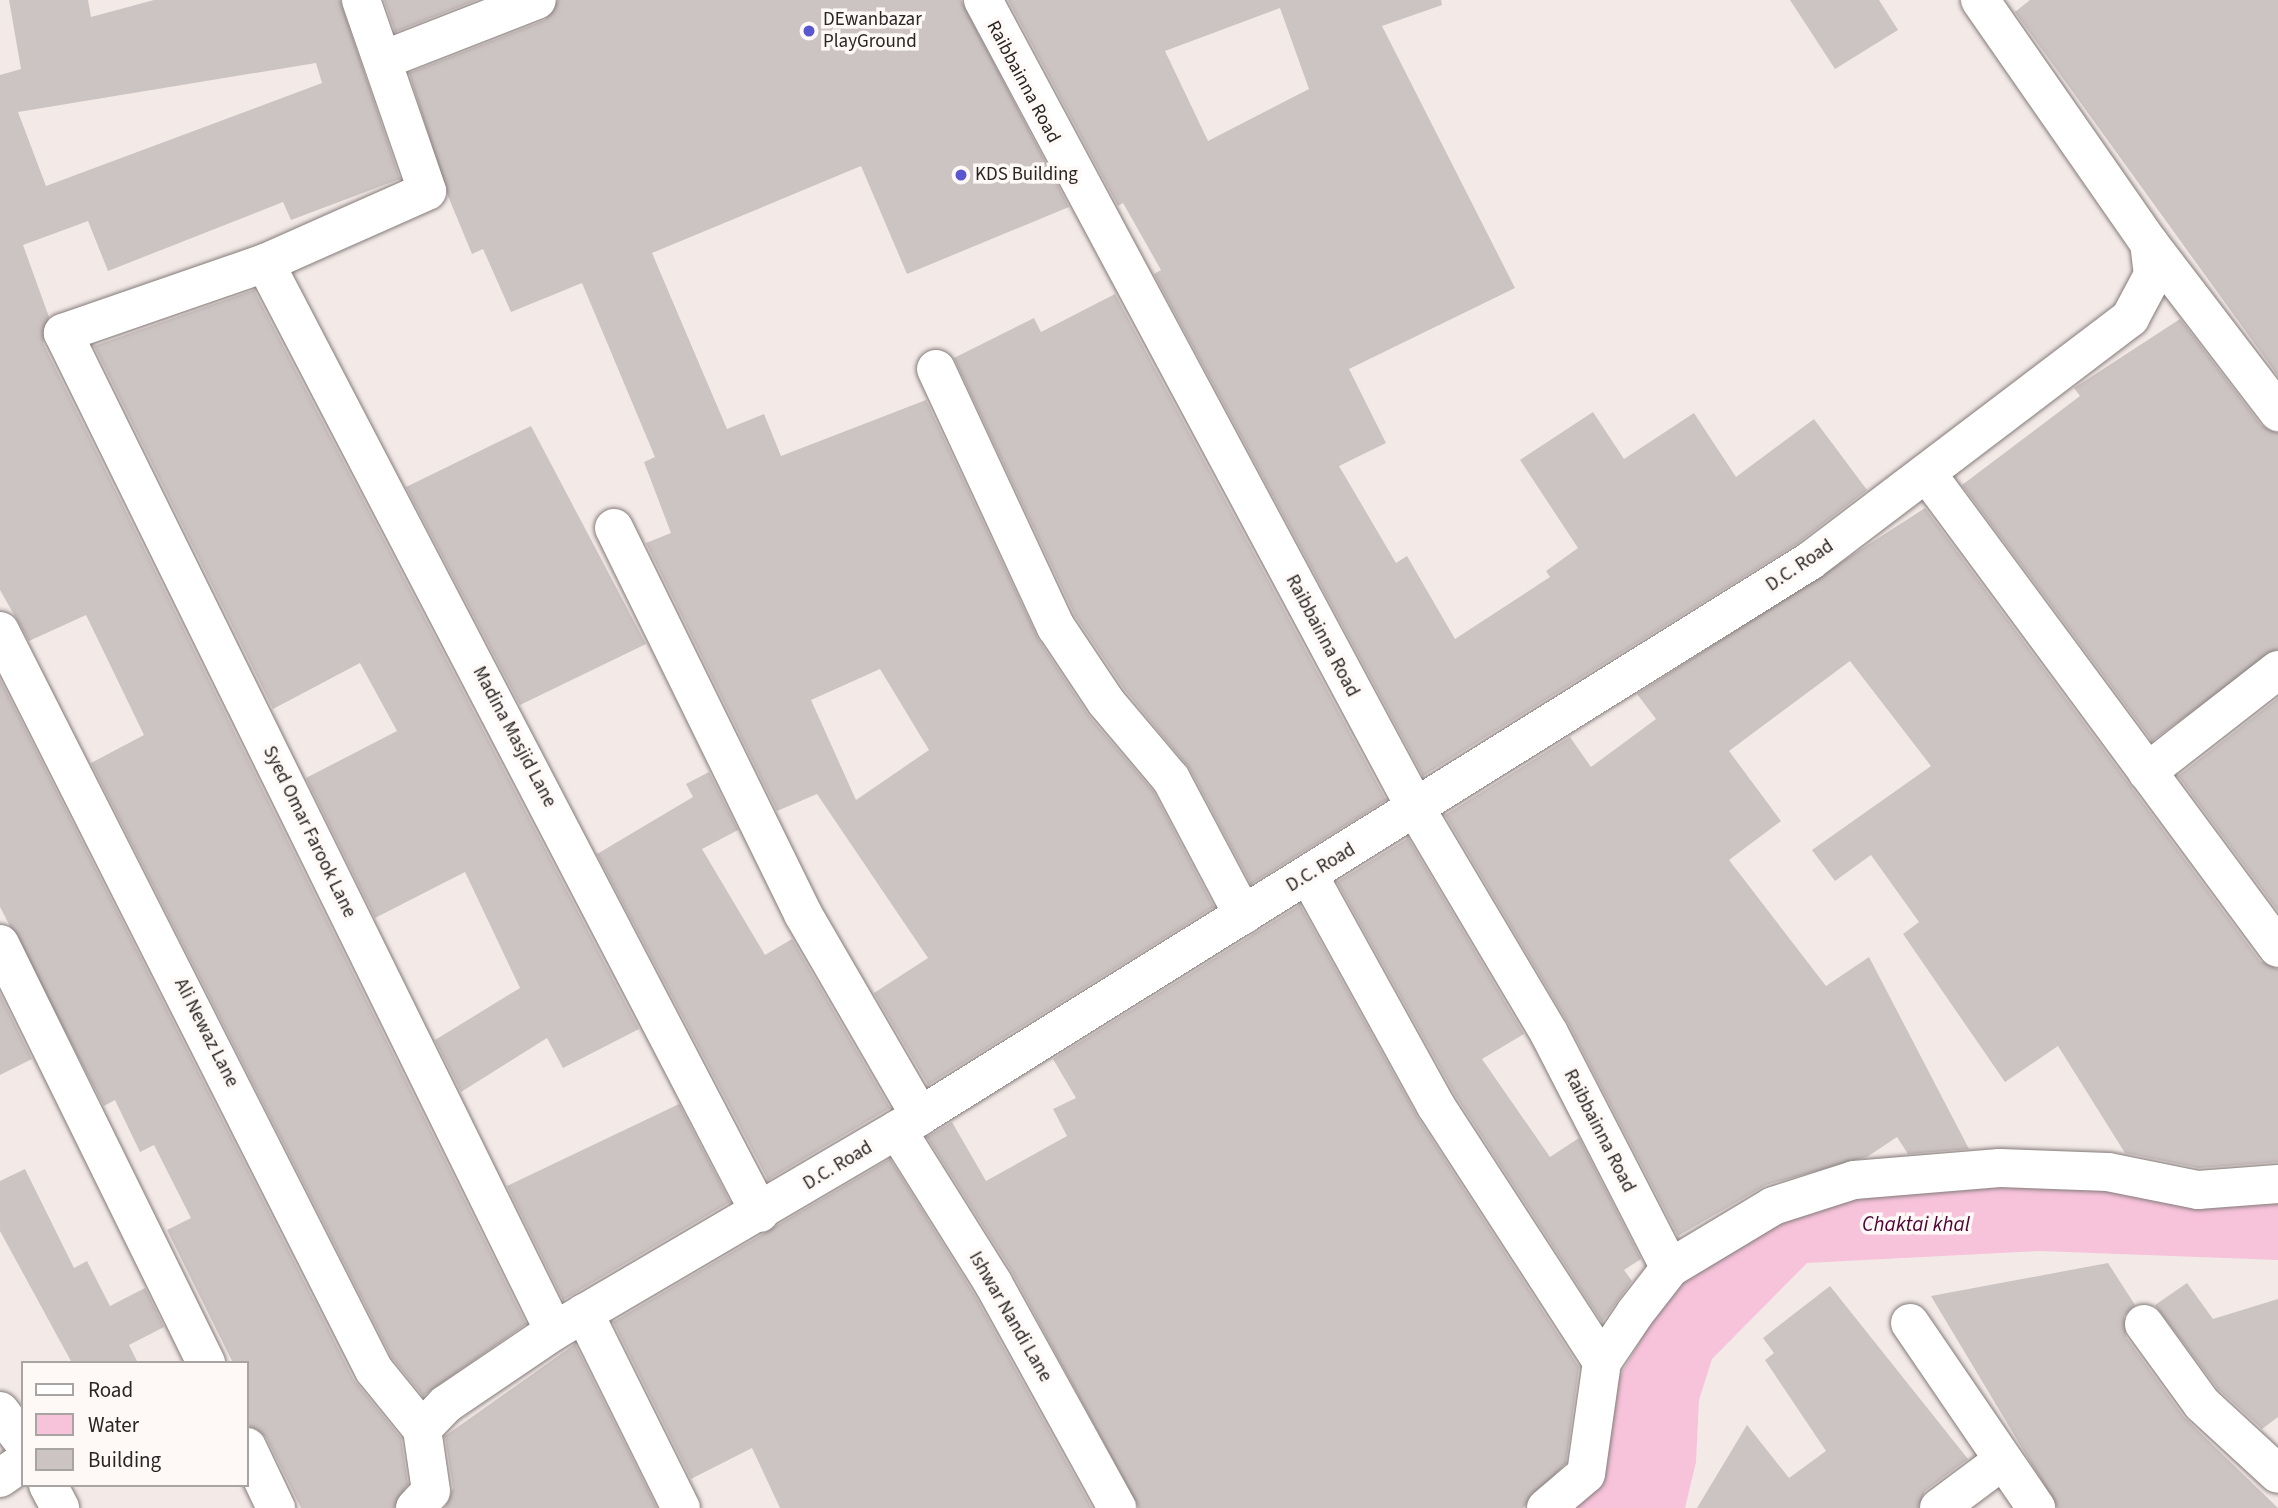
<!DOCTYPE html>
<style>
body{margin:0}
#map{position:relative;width:2278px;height:1508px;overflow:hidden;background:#f3eae8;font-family:"Source Sans 3",sans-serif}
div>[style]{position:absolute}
.water>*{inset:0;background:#f7c3db}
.building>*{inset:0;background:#ccc3c3}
.roads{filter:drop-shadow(0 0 2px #837b79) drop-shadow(0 0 2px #837b79)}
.minor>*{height:38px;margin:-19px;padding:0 19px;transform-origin:19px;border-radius:19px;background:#fff}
.dots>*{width:19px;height:19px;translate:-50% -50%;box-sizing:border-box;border:4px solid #fef9f7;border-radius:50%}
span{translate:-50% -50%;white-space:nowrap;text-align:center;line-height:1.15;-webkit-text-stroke:7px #fef9f7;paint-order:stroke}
.poi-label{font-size:19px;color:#282524}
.left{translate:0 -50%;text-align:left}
.street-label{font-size:19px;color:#282524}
.water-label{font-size:21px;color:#4e0432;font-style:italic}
.legend{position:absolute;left:21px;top:1361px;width:228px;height:126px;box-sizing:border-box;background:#fef9f7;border:2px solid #a8a4a3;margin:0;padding:9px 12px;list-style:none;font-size:21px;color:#282524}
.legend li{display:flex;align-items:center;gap:14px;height:35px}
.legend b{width:35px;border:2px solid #a8a4a3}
</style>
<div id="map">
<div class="water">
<i style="clip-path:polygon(1958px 1173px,2278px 1193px,2278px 1260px,2039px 1251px,1807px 1263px,1712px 1359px,1699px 1400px,1696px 1462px,1685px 1508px,1569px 1508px,1594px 1493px,1603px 1479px,1612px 1389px,1693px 1252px,1726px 1228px)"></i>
</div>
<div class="building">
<i style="clip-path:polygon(evenodd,9px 0,88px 0,91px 17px,154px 0,340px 0,400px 179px,291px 220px,283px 202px,108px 271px,88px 221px,23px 245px,49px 317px,43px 343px,526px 1324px,423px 1396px,392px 1358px,91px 763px,144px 735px,86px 615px,29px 641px,0 590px,0 75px,21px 69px,9px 0,316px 63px,322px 83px,46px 186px,18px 112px,316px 63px)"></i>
<i style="clip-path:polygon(384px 0,477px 0,395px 32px)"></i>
<i style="clip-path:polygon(evenodd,558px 0,961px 0,1069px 207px,907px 274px,861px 166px,652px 253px,727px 429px,764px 414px,781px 456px,926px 400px,1038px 639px,1089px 716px,1153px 791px,1214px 907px,928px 1085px,874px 993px,928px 958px,817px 794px,777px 811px,646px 543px,671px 533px,644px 462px,655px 457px,582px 283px,511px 312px,483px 249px,472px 254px,448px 196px,409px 73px,545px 20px,558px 0,880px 669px,929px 750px,856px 800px,811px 700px,880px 669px)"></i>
<i style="clip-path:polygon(evenodd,1008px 0,1441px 0,1442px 5px,1382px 26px,1515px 288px,1349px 369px,1386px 443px,1339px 466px,1396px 563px,1407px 556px,1455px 639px,1550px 577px,1546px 571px,1578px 548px,1520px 460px,1593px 412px,1624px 459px,1694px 413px,1736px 477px,1814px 419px,1867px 490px,1798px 543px,1423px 776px,1154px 274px,1161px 270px,1123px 203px,1118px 206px,1008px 0,1280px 8px,1309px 89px,1208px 141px,1165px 51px,1280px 8px)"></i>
<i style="clip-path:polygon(1790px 0,1879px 0,1898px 30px,1835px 69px)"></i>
<i style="clip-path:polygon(2030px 0,2278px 0,2278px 376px,2015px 12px)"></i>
<i style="clip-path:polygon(254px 290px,639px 1029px,563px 1068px,547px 1038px,461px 1092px,435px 1040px,520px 988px,465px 872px,375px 918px,306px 778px,397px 731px,360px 663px,273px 709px,94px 346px)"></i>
<i style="clip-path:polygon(1115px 294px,1386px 800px,1251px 884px,1190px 769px,1124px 689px,1075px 616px,954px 358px,1034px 318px,1041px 332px)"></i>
<i style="clip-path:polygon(2180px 319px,2261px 425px,2278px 433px,2278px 649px,2152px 741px,1962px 485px,2080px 396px,2074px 388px)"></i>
<i style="clip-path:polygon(531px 426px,646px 644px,520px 705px,406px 487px)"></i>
<i style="clip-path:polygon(1925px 508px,2260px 961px,2278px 969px,2278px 1162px,2199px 1168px,2125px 1153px,2058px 1046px,2005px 1082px,1903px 934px,1919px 922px,1871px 855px,1835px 881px,1812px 850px,1931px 766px,1850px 661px,1729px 751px,1781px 821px,1729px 860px,1826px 986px,1869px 957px,1969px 1149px,1908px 1154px,1897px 1137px,1867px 1157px,1766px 1185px,1678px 1236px,1568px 1023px,1445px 815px,1570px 737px,1591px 767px,1656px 719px,1637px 694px)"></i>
<i style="clip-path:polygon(0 679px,354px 1380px,401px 1438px,408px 1484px,394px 1508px,301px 1508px,266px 1437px,247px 1425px,247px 1363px,233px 1363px,167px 1230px,191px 1218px,154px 1145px,140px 1152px,115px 1100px,104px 1106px,0 907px)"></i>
<i style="clip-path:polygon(2278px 698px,2278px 911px,2178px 776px)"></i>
<i style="clip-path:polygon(709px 772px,738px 830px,702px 849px,765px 955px,792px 939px,890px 1108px,768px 1180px,597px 854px,693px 797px,686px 784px)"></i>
<i style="clip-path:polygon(1408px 838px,1524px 1034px,1482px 1059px,1550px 1157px,1579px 1138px,1641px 1259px,1624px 1270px,1632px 1281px,1602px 1322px,1455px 1095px,1337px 882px)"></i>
<i style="clip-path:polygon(1300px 905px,1418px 1118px,1579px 1367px,1566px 1463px,1523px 1508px,1139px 1508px,1012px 1272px,927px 1137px,952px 1122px,986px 1181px,1067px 1136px,1053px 1109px,1076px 1098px,1053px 1059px)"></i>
<i style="clip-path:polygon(0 994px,32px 1059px,0 1075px)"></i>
<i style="clip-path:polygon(679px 1104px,730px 1202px,563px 1300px,507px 1186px)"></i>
<i style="clip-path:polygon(890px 1159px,974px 1294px,1092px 1508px,780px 1508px,752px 1448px,691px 1479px,613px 1322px)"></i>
<i style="clip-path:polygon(25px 1169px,74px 1268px,87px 1261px,110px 1306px,145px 1288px,164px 1327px,129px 1345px,138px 1363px,72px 1363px,0 1231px,0 1181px)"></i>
<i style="clip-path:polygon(2108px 1263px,2135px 1305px,2124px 1316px,2126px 1337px,2184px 1417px,2278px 1508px,2058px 1508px,1931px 1296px)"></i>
<i style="clip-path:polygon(2187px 1283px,2213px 1319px,2278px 1299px,2278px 1417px,2262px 1429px,2218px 1389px,2155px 1305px)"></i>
<i style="clip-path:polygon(1830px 1286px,1968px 1459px,1925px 1491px,1918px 1508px,1697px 1508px,1747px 1425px,1789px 1478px,1826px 1451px,1765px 1360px,1774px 1353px,1763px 1338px)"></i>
<i style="clip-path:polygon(575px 1344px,657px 1508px,445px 1508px,453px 1488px,445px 1436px)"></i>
</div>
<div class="roads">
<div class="minor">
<i style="left:361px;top:0;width:202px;rotate:70.9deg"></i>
<i style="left:427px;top:191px;width:177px;rotate:156deg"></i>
<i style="left:265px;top:263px;width:214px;rotate:160.9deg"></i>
<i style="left:63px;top:333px;width:1112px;rotate:63.8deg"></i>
<i style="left:983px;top:0;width:918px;rotate:61.84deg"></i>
<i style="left:1416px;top:809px;width:261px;rotate:59.3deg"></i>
<i style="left:1549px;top:1033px;width:264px;rotate:62.8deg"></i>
<i style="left:1980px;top:0;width:296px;rotate:55.2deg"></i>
<i style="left:2149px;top:243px;width:213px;rotate:52.6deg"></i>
<i style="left:383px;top:60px;width:165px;rotate:-21.3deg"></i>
<i style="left:265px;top:263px;width:1071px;rotate:62.48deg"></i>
<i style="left:936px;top:369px;width:285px;rotate:65.1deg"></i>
<i style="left:1056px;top:627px;width:90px;rotate:56.3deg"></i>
<i style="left:1106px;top:702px;width:101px;rotate:49.8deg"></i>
<i style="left:1171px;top:779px;width:154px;rotate:62.1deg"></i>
<i style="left:1928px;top:475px;width:588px;rotate:53.5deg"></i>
<i style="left:614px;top:528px;width:430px;rotate:63.9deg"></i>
<i style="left:803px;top:914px;width:233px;rotate:59.9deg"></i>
<i style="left:0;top:631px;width:828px;rotate:63.16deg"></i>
<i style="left:374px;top:1370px;width:76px;rotate:50.9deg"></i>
<i style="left:2147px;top:772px;width:166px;rotate:-37.9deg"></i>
<i style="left:1309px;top:876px;width:263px;rotate:61.1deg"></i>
<i style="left:1436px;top:1106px;width:305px;rotate:57deg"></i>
<i style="left:0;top:944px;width:467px;rotate:63.8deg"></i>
<i style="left:897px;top:1130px;width:181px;rotate:57.9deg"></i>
<i style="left:993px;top:1283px;width:257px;rotate:61.1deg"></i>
<i style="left:584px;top:1313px;width:218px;rotate:63.6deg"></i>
<i style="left:1910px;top:1323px;width:224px;rotate:55.7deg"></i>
<i style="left:2144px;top:1324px;width:99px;rotate:54.1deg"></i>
<i style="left:2202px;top:1404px;width:103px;rotate:42.6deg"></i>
<i style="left:0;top:1411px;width:39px;rotate:53deg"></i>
<i style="left:422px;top:1429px;width:35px;rotate:-46deg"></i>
<i style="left:446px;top:1404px;width:130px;rotate:-34.1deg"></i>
<i style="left:554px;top:1331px;width:424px;rotate:-30.4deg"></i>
<i style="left:920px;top:1116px;width:1049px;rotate:-31.95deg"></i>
<i style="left:1810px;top:561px;width:402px;rotate:-37.2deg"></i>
<i style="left:2130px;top:318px;width:49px;rotate:-61.9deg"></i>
<i style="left:2153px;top:275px;width:32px;rotate:-97deg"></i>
<i style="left:247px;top:1447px;width:68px;rotate:64.6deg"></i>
<i style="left:0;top:1478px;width:28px;rotate:-35deg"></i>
<i style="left:48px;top:1485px;width:26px;rotate:62deg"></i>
<i style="left:415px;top:1508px;width:23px;rotate:-47deg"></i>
<i style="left:431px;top:1491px;width:63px;rotate:-98.3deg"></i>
<i style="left:1546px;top:1508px;width:52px;rotate:-40.4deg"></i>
<i style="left:1586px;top:1474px;width:113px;rotate:-81.9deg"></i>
<i style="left:1602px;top:1362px;width:59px;rotate:-56deg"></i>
<i style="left:1635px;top:1313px;width:57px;rotate:-52.1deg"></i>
<i style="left:1670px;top:1268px;width:120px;rotate:-31deg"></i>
<i style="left:1773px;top:1206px;width:85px;rotate:-17.8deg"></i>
<i style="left:1854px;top:1180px;width:146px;rotate:-4.7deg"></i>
<i style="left:2000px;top:1168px;width:108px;rotate:2.1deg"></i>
<i style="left:2108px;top:1172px;width:92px;rotate:11.3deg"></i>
<i style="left:2198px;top:1190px;width:80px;rotate:-4.3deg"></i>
<i style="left:1939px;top:1508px;width:79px;rotate:-36.7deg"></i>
</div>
</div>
<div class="dots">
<i style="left:809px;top:31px;background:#5857cf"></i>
<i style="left:961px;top:175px;background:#5857cf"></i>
</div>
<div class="poi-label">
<span class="left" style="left:823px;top:31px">DEwanbazar<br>PlayGround</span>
<span class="left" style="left:975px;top:175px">KDS Building</span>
</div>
<div class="street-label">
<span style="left:1023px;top:82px;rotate:62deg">Raibbainna Road</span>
<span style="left:1800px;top:566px;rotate:-34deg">D.C. Road</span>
<span style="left:1322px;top:636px;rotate:62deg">Raibbainna Road</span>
<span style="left:514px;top:737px;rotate:62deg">Madina Masjid Lane</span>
<span style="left:309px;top:832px;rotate:64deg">Syed Omar Farook Lane</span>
<span style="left:1321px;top:868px;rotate:-31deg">D.C. Road</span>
<span style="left:206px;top:1033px;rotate:63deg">Ali Newaz Lane</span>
<span style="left:1599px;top:1131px;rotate:63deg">Raibbainna Road</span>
<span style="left:838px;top:1166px;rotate:-31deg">D.C. Road</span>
<span style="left:1010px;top:1317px;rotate:60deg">Ishwar Nandi Lane</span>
</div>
<div class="water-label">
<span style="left:1916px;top:1224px">Chaktai khal</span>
</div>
<ul class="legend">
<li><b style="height:9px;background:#fff"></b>Road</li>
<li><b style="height:19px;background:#f7c3db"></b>Water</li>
<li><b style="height:19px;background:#ccc3c3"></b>Building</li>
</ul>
</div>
